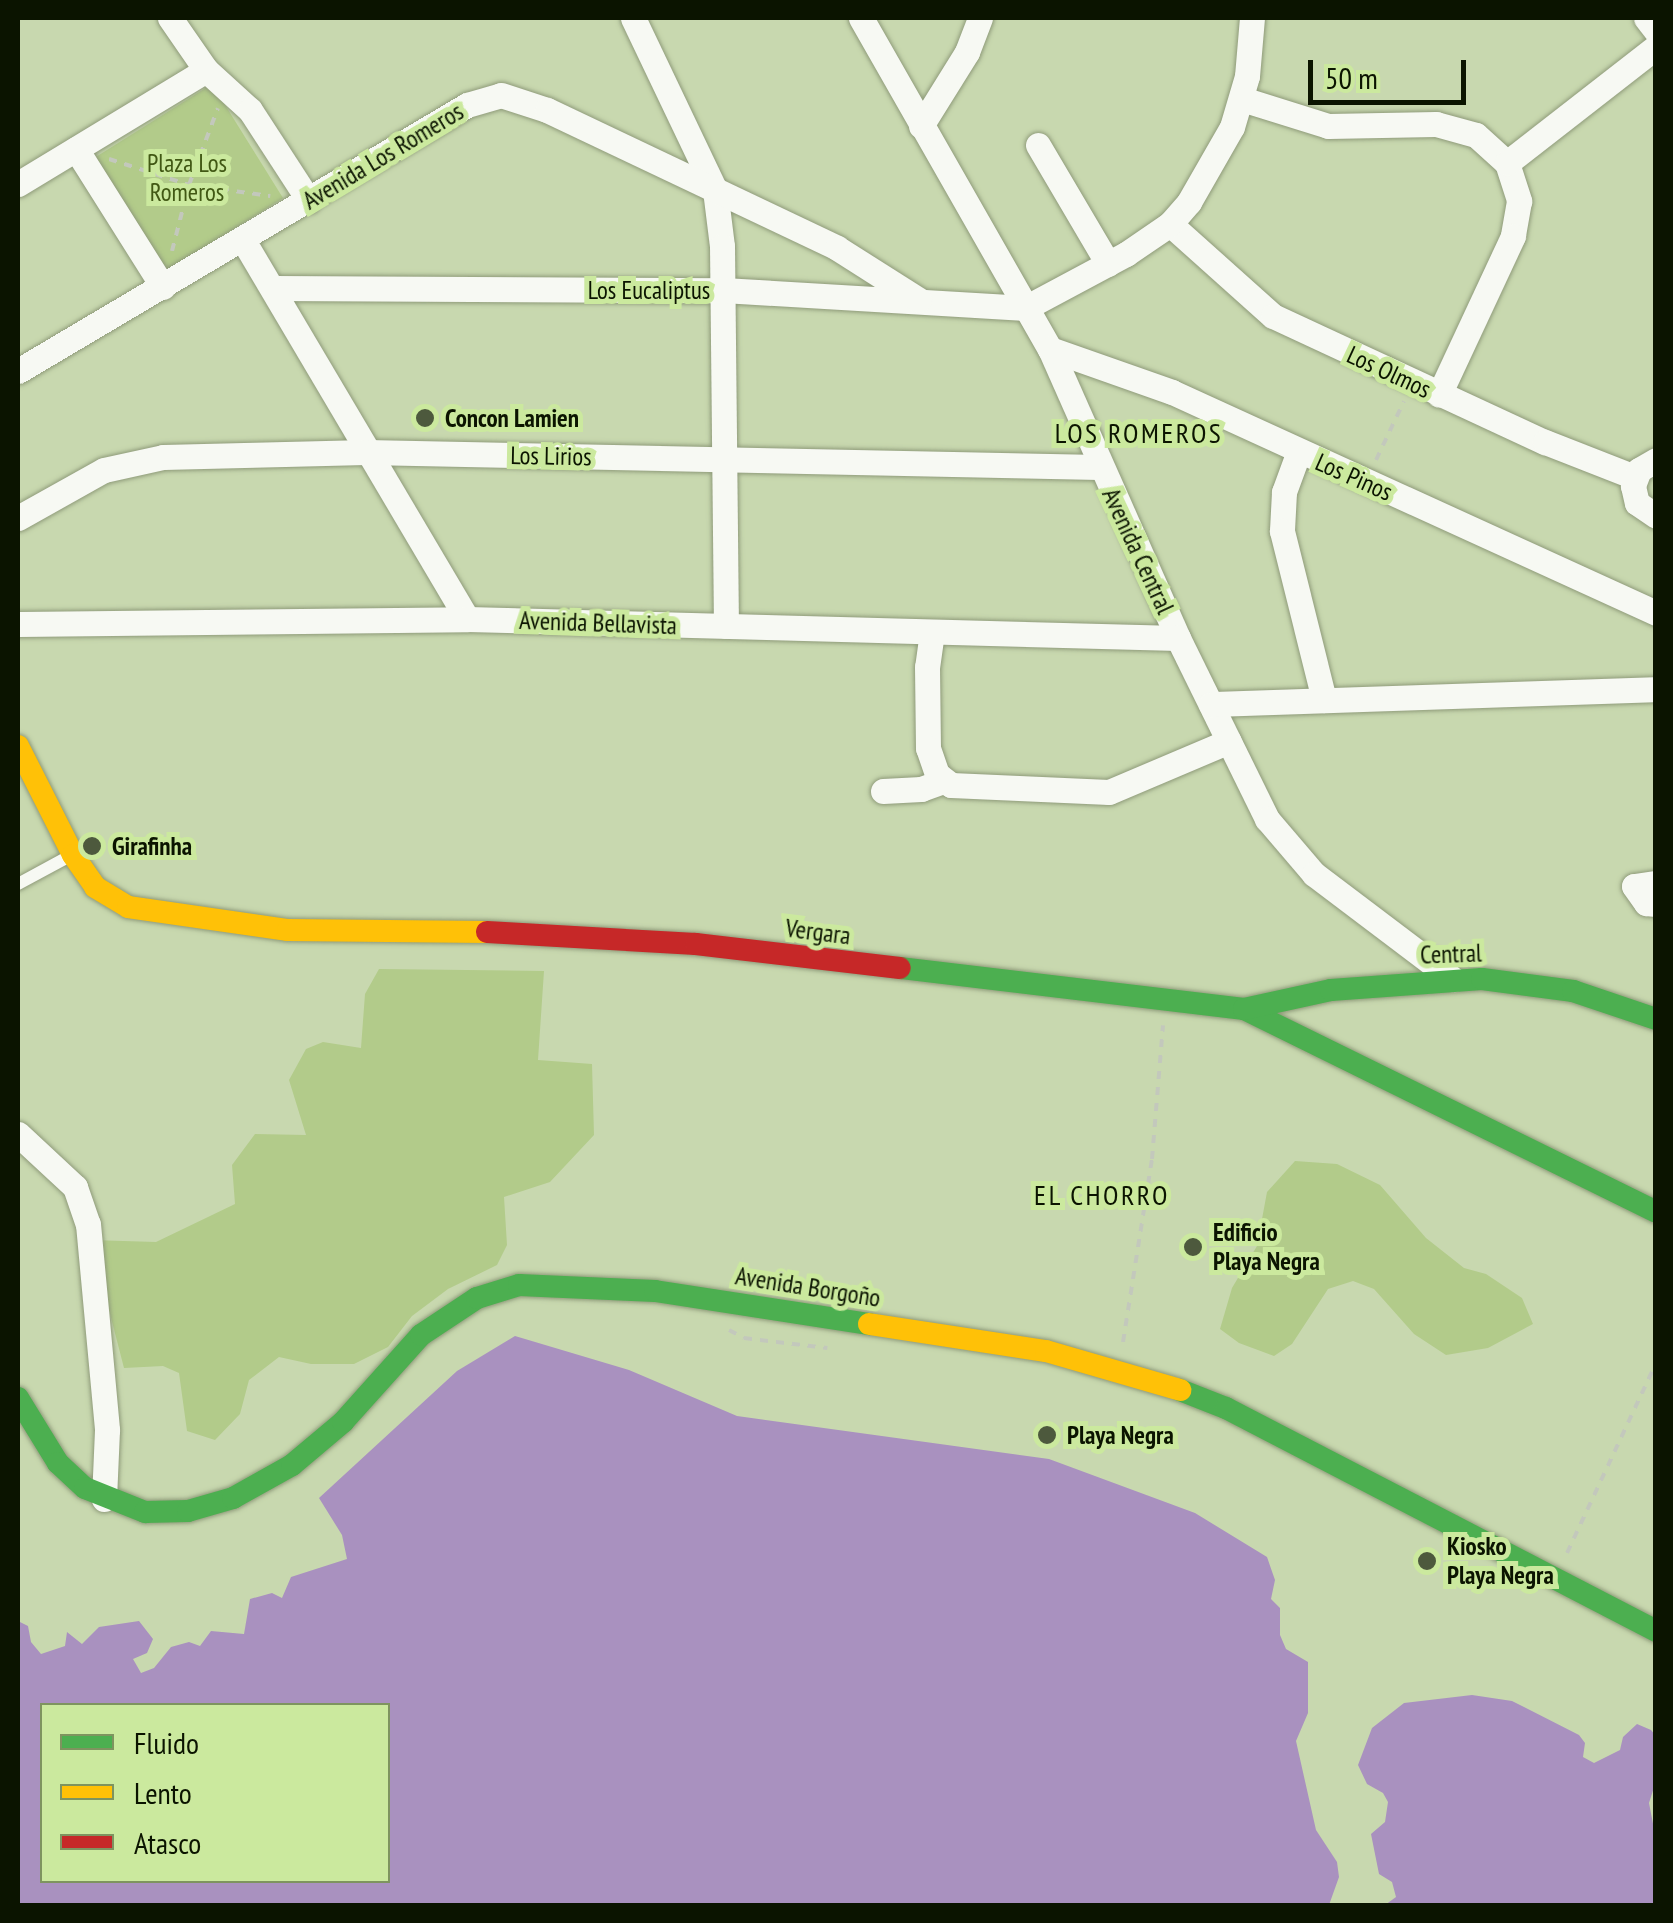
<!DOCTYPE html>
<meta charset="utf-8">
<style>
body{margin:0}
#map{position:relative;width:1673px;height:1923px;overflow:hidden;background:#c8d8af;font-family:"PT Sans Narrow",sans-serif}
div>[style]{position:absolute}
.green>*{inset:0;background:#b2cb8a}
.water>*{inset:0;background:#a991bf}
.path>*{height:4px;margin-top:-2px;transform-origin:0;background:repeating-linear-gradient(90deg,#c3c8bc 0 8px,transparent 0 16px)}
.roads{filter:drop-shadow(0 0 2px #8f9b7a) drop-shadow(0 0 2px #8f9b7a)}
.lane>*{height:12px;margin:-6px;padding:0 6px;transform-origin:6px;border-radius:6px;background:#f7f9f3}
.street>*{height:25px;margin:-12.5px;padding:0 12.5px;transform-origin:12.5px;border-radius:12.5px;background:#f7f9f3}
.fast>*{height:22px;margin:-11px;padding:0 11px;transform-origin:11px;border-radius:11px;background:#4caf50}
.slow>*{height:22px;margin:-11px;padding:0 11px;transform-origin:11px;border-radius:11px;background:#ffc107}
.jam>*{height:22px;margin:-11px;padding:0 11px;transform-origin:11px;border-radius:11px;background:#c62828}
.dots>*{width:28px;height:28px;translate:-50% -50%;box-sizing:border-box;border:5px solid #cbe99e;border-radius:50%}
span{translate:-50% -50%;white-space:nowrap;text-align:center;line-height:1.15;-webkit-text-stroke:10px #cbe99e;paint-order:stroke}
.street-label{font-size:25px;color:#0b1400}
.park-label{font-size:25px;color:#415814}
.poi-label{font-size:25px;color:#0b1400;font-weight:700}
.left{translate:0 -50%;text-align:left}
.neighbourhood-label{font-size:28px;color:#0b1400;letter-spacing:2.5px}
.frame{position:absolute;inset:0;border:20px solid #0b1400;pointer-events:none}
.legend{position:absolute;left:40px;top:1703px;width:350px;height:180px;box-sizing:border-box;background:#cbe99e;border:2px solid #7e945f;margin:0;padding:12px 18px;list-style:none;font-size:30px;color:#0b1400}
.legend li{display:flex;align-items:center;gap:20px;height:50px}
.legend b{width:50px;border:2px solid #7e945f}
.scale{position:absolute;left:1308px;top:60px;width:158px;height:45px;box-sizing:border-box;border:5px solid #0b1400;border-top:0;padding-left:12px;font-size:30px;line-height:35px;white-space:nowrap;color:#0b1400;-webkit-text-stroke:8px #cbe99e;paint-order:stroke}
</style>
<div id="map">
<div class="green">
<i style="clip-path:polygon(212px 84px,283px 198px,163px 273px,91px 160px)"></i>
<i style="clip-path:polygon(379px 969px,544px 971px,538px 1060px,592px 1064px,594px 1135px,550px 1182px,504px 1197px,507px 1245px,497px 1265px,448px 1289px,412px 1316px,388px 1347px,354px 1364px,311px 1364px,279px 1357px,249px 1380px,240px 1414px,215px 1440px,187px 1431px,179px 1373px,163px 1366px,124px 1368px,91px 1240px,156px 1242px,235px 1204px,232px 1165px,255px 1134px,306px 1135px,289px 1080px,306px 1049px,323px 1042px,361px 1048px,365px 994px)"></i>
<i style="clip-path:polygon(1295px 1161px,1337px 1164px,1380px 1185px,1426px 1238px,1464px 1268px,1486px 1274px,1522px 1298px,1533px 1324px,1488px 1348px,1446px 1355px,1414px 1334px,1374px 1289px,1353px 1281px,1328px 1289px,1292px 1344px,1274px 1356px,1239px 1343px,1220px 1329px,1232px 1288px,1257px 1246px,1267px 1192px)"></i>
</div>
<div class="water">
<i style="clip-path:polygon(evenodd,515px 1336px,629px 1370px,737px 1416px,1049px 1459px,1195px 1513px,1267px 1557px,1275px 1580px,1271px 1599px,1280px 1608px,1280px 1635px,1286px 1649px,1308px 1662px,1308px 1713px,1296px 1741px,1316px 1830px,1337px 1862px,1339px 1877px,1329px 1905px,18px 1905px,18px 1621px,28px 1626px,31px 1642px,41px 1654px,65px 1646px,67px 1632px,82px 1644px,99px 1627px,139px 1621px,153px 1639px,147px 1653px,133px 1659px,141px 1673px,154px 1668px,171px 1647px,189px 1642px,200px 1646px,211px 1631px,244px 1634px,250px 1599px,272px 1593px,282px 1598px,291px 1577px,347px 1559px,342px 1535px,319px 1498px,457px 1371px,515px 1336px,42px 1706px,388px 1706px,388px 1880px,42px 1880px,42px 1706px)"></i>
<i style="clip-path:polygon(1472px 1695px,1512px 1701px,1579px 1735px,1585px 1743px,1583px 1757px,1594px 1763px,1620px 1750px,1623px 1737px,1637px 1724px,1651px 1730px,1655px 1735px,1656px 1781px,1649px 1803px,1655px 1834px,1655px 1905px,1385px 1905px,1396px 1897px,1392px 1882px,1379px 1874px,1371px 1834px,1385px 1822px,1388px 1802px,1383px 1793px,1367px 1784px,1358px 1765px,1372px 1728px,1404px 1703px)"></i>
</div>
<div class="path">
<i style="left:109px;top:159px;width:84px;rotate:18deg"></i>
<i style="left:189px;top:185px;width:82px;rotate:7.7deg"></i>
<i style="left:172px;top:251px;width:68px;rotate:-75.6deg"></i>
<i style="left:189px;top:185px;width:82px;rotate:-69.4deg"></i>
<i style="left:1376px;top:460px;width:65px;rotate:-64.6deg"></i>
<i style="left:729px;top:1330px;width:17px;rotate:28deg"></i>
<i style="left:744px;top:1338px;width:84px;rotate:6.9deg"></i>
<i style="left:1123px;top:1342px;width:185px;rotate:-81deg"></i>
<i style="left:1152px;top:1159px;width:134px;rotate:-85.3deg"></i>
<i style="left:1567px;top:1553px;width:210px;rotate:-64.9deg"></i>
</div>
<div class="roads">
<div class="lane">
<i style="left:18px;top:884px;width:57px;rotate:-28.4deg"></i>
</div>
<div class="street">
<i style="left:170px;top:18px;width:63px;rotate:55.3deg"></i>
<i style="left:206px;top:70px;width:59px;rotate:42.3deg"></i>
<i style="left:250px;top:110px;width:108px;rotate:57deg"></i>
<i style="left:633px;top:18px;width:191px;rotate:64.5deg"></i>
<i style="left:715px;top:190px;width:56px;rotate:82.9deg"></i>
<i style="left:722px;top:246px;width:380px;rotate:89.4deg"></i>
<i style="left:861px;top:18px;width:381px;rotate:60.3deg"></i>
<i style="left:1050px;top:349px;width:316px;rotate:66.1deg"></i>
<i style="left:1178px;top:638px;width:202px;rotate:63.8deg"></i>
<i style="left:1267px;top:819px;width:72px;rotate:49.5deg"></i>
<i style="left:1314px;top:874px;width:174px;rotate:37.1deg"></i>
<i style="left:1646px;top:18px;width:16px;rotate:52deg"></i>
<i style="left:1242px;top:99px;width:90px;rotate:17.4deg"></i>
<i style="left:1328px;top:126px;width:108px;rotate:-1.1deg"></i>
<i style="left:1436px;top:124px;width:41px;rotate:15.4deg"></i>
<i style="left:1476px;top:135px;width:42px;rotate:42.1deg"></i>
<i style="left:1507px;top:163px;width:40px;rotate:72deg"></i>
<i style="left:1519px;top:201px;width:36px;rotate:100deg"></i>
<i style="left:1513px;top:236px;width:175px;rotate:115deg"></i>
<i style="left:921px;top:126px;width:87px;rotate:-58.1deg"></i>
<i style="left:967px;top:52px;width:36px;rotate:-69deg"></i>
<i style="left:1038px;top:145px;width:138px;rotate:59.5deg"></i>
<i style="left:76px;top:149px;width:163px;rotate:57.8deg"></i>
<i style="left:1507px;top:163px;width:189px;rotate:-37.9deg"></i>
<i style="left:18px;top:184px;width:220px;rotate:-31.2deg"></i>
<i style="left:1170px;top:224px;width:138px;rotate:41.8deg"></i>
<i style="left:1273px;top:316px;width:300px;rotate:24.9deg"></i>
<i style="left:1545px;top:442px;width:97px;rotate:21.3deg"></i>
<i style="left:243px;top:240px;width:440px;rotate:59.4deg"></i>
<i style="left:273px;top:288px;width:450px;rotate:0.3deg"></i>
<i style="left:723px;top:290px;width:303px;rotate:3.4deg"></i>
<i style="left:1025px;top:308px;width:115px;rotate:-28.1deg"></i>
<i style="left:1126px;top:254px;width:53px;rotate:-34.3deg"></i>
<i style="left:1170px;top:224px;width:29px;rotate:-49deg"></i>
<i style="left:1189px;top:202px;width:86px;rotate:-60.2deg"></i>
<i style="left:1232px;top:127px;width:53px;rotate:-73.6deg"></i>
<i style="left:1247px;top:76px;width:58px;rotate:-85.1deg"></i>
<i style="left:1050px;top:349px;width:129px;rotate:19.4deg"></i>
<i style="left:1172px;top:392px;width:532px;rotate:24.54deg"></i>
<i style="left:18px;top:371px;width:522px;rotate:-30.64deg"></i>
<i style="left:467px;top:105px;width:35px;rotate:-16deg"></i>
<i style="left:501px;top:95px;width:48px;rotate:18.1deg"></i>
<i style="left:547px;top:110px;width:321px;rotate:25.4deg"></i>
<i style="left:837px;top:248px;width:97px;rotate:32.4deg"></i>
<i style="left:1299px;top:451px;width:44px;rotate:110.1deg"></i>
<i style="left:1284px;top:492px;width:39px;rotate:93deg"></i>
<i style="left:1282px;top:531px;width:174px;rotate:76deg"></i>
<i style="left:1656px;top:460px;width:20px;rotate:150deg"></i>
<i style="left:1639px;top:470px;width:17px;rotate:111deg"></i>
<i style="left:1633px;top:486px;width:17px;rotate:77deg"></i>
<i style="left:1637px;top:503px;width:23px;rotate:34deg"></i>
<i style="left:18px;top:518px;width:98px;rotate:-29.2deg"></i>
<i style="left:104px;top:470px;width:60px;rotate:-12.4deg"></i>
<i style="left:163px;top:457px;width:203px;rotate:-1.4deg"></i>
<i style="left:366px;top:452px;width:733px;rotate:1.17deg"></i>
<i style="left:18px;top:624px;width:449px;rotate:-0.6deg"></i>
<i style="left:467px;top:619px;width:711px;rotate:1.53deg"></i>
<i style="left:932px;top:632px;width:35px;rotate:98deg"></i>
<i style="left:927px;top:667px;width:81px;rotate:89.3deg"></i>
<i style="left:928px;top:748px;width:28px;rotate:71deg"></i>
<i style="left:937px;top:774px;width:18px;rotate:38deg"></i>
<i style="left:951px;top:785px;width:158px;rotate:2.5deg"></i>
<i style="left:1109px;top:792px;width:130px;rotate:-23deg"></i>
<i style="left:1211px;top:704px;width:445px;rotate:-1.9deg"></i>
<i style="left:883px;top:791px;width:38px;rotate:-3deg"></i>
<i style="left:921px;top:789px;width:23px;rotate:-20deg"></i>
<i style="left:1656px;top:883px;width:22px;rotate:172deg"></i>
<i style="left:1634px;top:886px;width:21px;rotate:55deg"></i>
<i style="left:1646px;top:903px;width:10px;rotate:6deg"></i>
<i style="left:18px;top:1134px;width:78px;rotate:42.9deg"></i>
<i style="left:75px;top:1187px;width:39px;rotate:71deg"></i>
<i style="left:88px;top:1224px;width:207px;rotate:84.7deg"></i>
<i style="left:107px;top:1430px;width:69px;rotate:92.5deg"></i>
</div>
<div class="fast">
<i style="left:900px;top:968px;width:346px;rotate:6.8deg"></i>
<i style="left:1244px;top:1009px;width:459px;rotate:26.2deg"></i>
<i style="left:1244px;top:1009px;width:89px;rotate:-12.3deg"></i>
<i style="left:1331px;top:990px;width:151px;rotate:-4.2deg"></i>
<i style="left:1482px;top:979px;width:92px;rotate:7.5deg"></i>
<i style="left:1573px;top:991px;width:88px;rotate:18.6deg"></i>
<i style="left:1180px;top:1390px;width:49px;rotate:21.4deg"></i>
<i style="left:1226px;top:1408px;width:484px;rotate:27.4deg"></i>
<i style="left:18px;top:1398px;width:76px;rotate:58.4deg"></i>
<i style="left:58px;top:1463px;width:37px;rotate:43deg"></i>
<i style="left:85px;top:1488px;width:65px;rotate:21.8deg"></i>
<i style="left:145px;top:1512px;width:43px;rotate:-1.3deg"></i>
<i style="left:188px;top:1511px;width:47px;rotate:-16.1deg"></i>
<i style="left:233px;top:1498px;width:68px;rotate:-29.2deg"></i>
<i style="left:292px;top:1465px;width:67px;rotate:-40.1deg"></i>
<i style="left:343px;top:1422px;width:117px;rotate:-48.1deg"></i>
<i style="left:421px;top:1335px;width:67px;rotate:-33.5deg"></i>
<i style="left:477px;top:1298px;width:44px;rotate:-17.2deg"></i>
<i style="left:519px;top:1285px;width:136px;rotate:2.5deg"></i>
<i style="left:655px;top:1291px;width:217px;rotate:8.8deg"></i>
</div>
<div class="slow">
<i style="left:18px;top:746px;width:122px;rotate:63.2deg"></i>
<i style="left:73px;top:855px;width:39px;rotate:55deg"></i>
<i style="left:95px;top:887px;width:39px;rotate:31deg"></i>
<i style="left:128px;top:907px;width:162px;rotate:8.2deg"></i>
<i style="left:288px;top:930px;width:199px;rotate:0.6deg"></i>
<i style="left:869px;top:1324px;width:179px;rotate:8.7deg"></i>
<i style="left:1046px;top:1351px;width:140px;rotate:16.2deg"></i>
</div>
<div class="jam">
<i style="left:487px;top:932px;width:209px;rotate:3.3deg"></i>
<i style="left:696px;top:944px;width:205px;rotate:6.7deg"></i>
</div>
</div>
<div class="dots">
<i style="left:425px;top:418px;background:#4d593d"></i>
<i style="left:92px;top:846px;background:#4d593d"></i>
<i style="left:1193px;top:1247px;background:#4d593d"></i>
<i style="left:1047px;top:1435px;background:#4d593d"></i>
<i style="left:1427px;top:1561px;background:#4d593d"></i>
</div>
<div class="street-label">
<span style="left:383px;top:156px;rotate:-31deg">Avenida Los Romeros</span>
<span style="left:649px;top:290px">Los Eucaliptus</span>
<span style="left:1389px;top:372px;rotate:25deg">Los Olmos</span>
<span style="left:551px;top:456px;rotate:1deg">Los Lirios</span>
<span style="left:1354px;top:477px;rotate:24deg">Los Pinos</span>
<span style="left:1138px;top:551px;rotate:65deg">Avenida Central</span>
<span style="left:598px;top:623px;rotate:2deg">Avenida Bellavista</span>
<span style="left:818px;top:932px;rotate:7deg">Vergara</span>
<span style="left:1451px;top:954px;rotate:-2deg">Central</span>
<span style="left:808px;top:1287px;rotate:9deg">Avenida Borgoño</span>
</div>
<div class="park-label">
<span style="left:187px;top:178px">Plaza Los<br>Romeros</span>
</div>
<div class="poi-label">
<span class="left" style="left:445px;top:418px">Concon Lamien</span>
<span class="left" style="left:112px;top:846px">Girafinha</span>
<span class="left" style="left:1213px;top:1247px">Edificio<br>Playa Negra</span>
<span class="left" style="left:1067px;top:1435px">Playa Negra</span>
<span class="left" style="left:1447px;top:1561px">Kiosko<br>Playa Negra</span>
</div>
<div class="neighbourhood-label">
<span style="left:1139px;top:433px">LOS ROMEROS</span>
<span style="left:1102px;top:1195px">EL CHORRO</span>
</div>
<div class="frame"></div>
<ul class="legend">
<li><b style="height:12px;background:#4caf50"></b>Fluido</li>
<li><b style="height:12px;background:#ffc107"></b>Lento</li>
<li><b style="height:12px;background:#c62828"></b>Atasco</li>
</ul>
<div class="scale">50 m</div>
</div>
